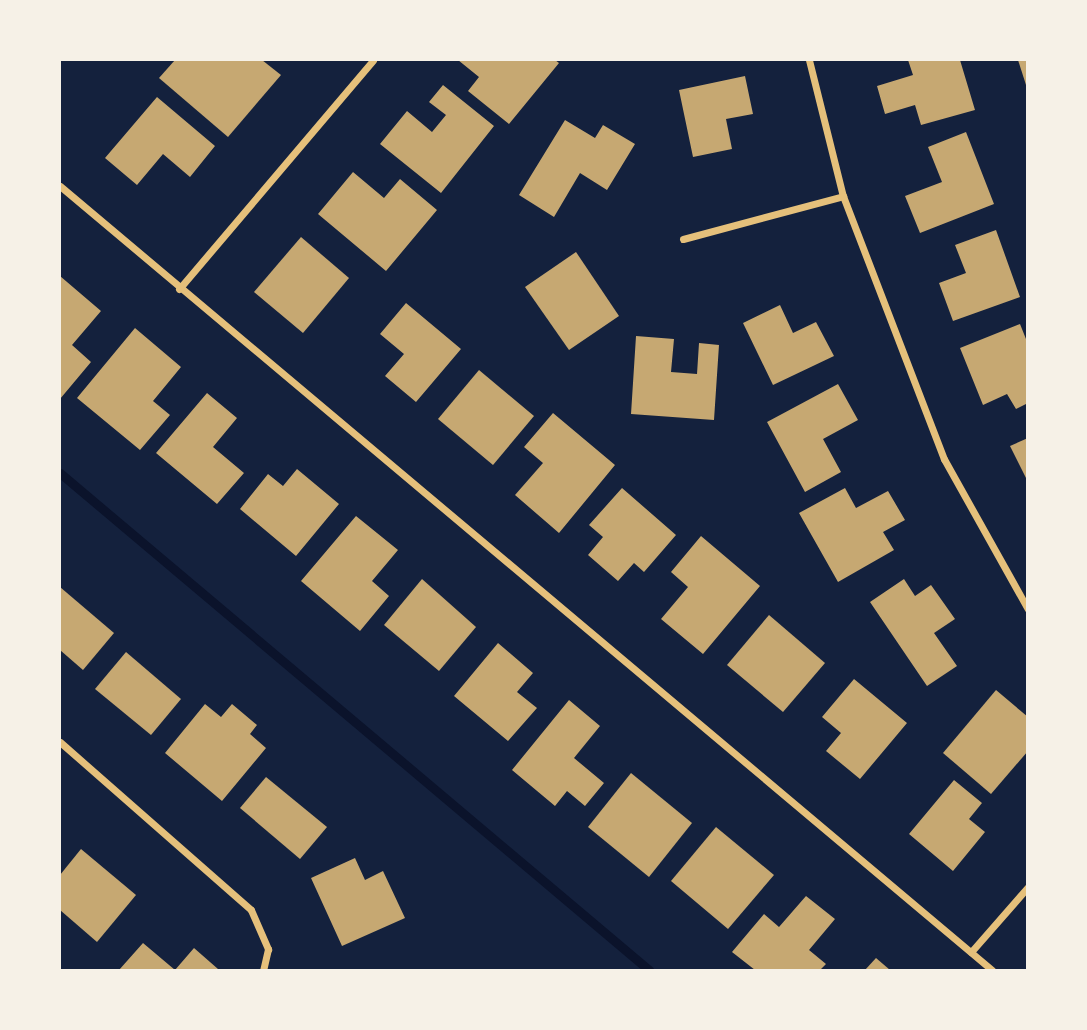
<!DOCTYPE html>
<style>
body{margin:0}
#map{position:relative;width:1087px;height:1030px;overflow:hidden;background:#14213d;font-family:Jost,sans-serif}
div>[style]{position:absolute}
.stream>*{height:9px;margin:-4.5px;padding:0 4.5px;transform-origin:4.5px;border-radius:4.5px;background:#0b132b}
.building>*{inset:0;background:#c6a872}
.minor>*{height:7px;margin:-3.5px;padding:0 3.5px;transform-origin:3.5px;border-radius:3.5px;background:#e5c07b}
span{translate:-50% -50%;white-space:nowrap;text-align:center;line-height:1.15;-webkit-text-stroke:7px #f6f1e7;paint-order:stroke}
.frame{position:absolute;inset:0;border:61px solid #f6f1e7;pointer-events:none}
</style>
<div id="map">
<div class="stream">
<i style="left:60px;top:473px;width:771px;rotate:40.16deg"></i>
</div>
<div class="building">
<i style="clip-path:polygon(175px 60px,262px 60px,281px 75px,228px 137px,159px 78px)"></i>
<i style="clip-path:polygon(458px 60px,555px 60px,559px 63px,509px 124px,468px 91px,479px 77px)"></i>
<i style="clip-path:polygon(908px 60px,960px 60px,975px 110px,921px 125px,915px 105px,885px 114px,877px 86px,913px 75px)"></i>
<i style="clip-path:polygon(1018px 60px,1028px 60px,1028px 88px,1027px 88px)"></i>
<i style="clip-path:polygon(745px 76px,753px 114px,726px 119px,732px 149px,693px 157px,679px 90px)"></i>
<i style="clip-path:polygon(443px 85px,494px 126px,441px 193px,380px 144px,407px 111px,432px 132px,446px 115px,429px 102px)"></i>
<i style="clip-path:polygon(157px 97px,215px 146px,190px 177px,163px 154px,137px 185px,105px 158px)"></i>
<i style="clip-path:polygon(565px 120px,595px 138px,603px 125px,635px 144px,607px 190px,580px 173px,554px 217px,519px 195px)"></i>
<i style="clip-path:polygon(966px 132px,994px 204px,920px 233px,905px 196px,942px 182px,928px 147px)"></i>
<i style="clip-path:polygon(353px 172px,384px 198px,400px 179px,437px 210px,386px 271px,318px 214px)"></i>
<i style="clip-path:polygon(996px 230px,1020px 297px,953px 321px,939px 283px,966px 273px,955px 245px)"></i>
<i style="clip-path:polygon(301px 237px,349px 278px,303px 333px,254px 292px)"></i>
<i style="clip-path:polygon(576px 252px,619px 316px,569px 350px,525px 287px)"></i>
<i style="clip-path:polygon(60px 276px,101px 311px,72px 345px,91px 362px,60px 399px)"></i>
<i style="clip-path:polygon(406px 303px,461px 349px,416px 402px,385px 376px,404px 354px,380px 334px)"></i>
<i style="clip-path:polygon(780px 305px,793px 333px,816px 322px,834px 356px,773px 385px,743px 323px)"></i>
<i style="clip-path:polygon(1020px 324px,1028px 344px,1028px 403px,1016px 409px,1007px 394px,983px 405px,960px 348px)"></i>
<i style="clip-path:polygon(135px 328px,181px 367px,153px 401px,170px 415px,140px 450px,77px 398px)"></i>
<i style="clip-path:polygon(636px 336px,674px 339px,671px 372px,697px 374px,699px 343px,719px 345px,714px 420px,631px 414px)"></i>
<i style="clip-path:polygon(479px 370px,534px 416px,493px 465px,438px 419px)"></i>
<i style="clip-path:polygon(838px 384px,858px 420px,823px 439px,841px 472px,805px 492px,767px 422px)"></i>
<i style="clip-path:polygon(207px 393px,237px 418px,213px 447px,244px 473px,217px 504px,156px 453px)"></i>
<i style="clip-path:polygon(553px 413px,615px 465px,559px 533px,515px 495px,543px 463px,524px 447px)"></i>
<i style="clip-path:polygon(1028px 438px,1028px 482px,1010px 446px)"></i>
<i style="clip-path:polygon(297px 469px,339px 504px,296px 556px,240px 509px,268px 474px,283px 486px)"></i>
<i style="clip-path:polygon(622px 488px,676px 535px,644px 572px,634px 563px,618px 581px,588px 555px,603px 537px,589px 525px)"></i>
<i style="clip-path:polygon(845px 488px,856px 508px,888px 491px,905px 520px,883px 532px,894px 550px,838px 582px,799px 513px)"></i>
<i style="clip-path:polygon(356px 516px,398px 550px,372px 581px,389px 596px,360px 631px,301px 581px)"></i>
<i style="clip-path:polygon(701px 536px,760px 586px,703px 654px,661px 619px,688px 587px,671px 572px)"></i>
<i style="clip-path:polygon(422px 579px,476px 627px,439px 671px,384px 625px)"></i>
<i style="clip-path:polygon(904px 579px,915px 596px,931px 585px,955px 619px,934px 633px,957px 666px,927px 686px,870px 602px)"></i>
<i style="clip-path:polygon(60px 587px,114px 633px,83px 670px,60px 650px)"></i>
<i style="clip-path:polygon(769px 615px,825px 663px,783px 712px,727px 665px)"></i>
<i style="clip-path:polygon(498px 643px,533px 673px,517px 692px,537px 708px,508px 741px,454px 696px)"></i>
<i style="clip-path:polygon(126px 652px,181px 699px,151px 735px,95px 689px)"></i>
<i style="clip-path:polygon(854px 679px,907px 723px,860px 779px,826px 751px,841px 733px,822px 717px)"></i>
<i style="clip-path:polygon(996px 690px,1028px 717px,1028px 751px,991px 794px,943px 753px)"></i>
<i style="clip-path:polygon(569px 700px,600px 726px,574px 758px,604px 783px,585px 806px,567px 791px,555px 806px,512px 770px)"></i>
<i style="clip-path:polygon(205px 704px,221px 717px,232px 704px,257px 725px,250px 734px,266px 748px,222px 801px,165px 753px)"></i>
<i style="clip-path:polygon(631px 773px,692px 823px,649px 877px,588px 827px)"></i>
<i style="clip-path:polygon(266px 777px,327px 827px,300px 859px,240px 808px)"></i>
<i style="clip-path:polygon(954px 780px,982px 803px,969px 819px,985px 832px,953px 871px,909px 834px)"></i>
<i style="clip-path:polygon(716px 827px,774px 875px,728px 929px,671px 881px)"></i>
<i style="clip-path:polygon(81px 849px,136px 895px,97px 942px,60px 910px,60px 875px)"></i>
<i style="clip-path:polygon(355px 858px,365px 880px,383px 871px,405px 918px,342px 946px,311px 878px)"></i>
<i style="clip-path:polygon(806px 896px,835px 919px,809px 950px,826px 964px,820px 970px,755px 970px,732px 952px,764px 914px,779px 927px)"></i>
<i style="clip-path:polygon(143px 943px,175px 970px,194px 948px,218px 969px,216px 970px,119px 970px)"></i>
<i style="clip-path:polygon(876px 958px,890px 970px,865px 970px)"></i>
</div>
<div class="minor">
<i style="left:809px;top:60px;width:140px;rotate:76deg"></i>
<i style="left:843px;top:196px;width:282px;rotate:69deg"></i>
<i style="left:944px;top:459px;width:172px;rotate:60.8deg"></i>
<i style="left:60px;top:186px;width:1218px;rotate:40.07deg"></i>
<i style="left:683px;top:239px;width:166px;rotate:-15deg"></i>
<i style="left:179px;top:289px;width:300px;rotate:-49.7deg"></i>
<i style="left:60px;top:742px;width:254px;rotate:41.3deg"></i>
<i style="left:251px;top:910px;width:43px;rotate:66.4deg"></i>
<i style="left:268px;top:949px;width:22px;rotate:103deg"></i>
<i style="left:971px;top:952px;width:86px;rotate:-48.8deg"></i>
</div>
<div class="frame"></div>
</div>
